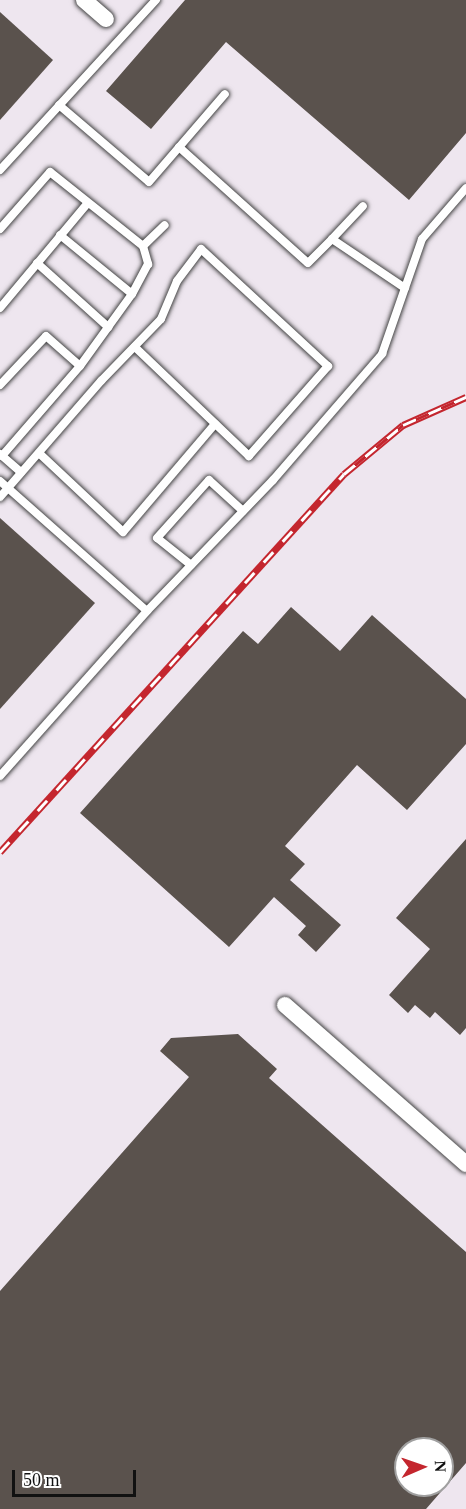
<!DOCTYPE html>
<style>
body{margin:0}
#map{position:relative;width:466px;height:1509px;overflow:hidden;background:#fffdf5;font-family:Georgia,serif}
div>[style]{position:absolute}
.industrial>*{inset:0;background:#eee6ef}
.building>*{inset:0;background:#5a524d}
.roads{filter:drop-shadow(0 0 2px #444) drop-shadow(0 0 2px #444)}
.lane>*{height:8px;margin:-4px;padding:0 4px;transform-origin:4px;border-radius:4px;background:#fff}
.street>*{height:16px;margin:-8px;padding:0 8px;transform-origin:8px;border-radius:8px;background:#fff}
.rail>*{height:7px;margin-top:-3.5px;transform-origin:0;background:repeating-linear-gradient(90deg,#fff 0 14px,#c4262e 0 28px);box-sizing:border-box;border-block:2px solid #c4262e}
span{translate:-50% -50%;white-space:nowrap;text-align:center;line-height:1.15;-webkit-text-stroke:6px #fff;paint-order:stroke}
.north{position:absolute;left:394px;top:1437px;width:60px;height:60px;box-sizing:border-box;background:#fff;border:2px solid #a0a0a0;border-radius:50%;rotate:88deg;font-size:16px;font-weight:700;line-height:24px;text-align:center;color:#111}
.north::after{content:'';display:block;margin:auto;width:21px;height:27px;background:#c4262e;clip-path:polygon(50% 0,100% 100%,50% 72%,0 100%)}
.scale{position:absolute;left:12px;top:1470px;width:124px;height:27px;box-sizing:border-box;border:3px solid #111;border-top:0;padding-left:8px;font-size:18px;line-height:21px;white-space:nowrap;color:#111;-webkit-text-stroke:4px #fff;paint-order:stroke}
</style>
<div id="map">
<div class="industrial">
<i style="clip-path:polygon(evenodd,0 0,466px 0,466px 1509px,0 1509px,0 0,406px 1449px,442px 1449px,442px 1485px,406px 1485px,406px 1449px)"></i>
</div>
<div class="building">
<i style="clip-path:polygon(185px 0,466px 0,466px 133px,409px 200px,226px 42px,151px 129px,106px 91px)"></i>
<i style="clip-path:polygon(0 12px,53px 60px,0 120px)"></i>
<i style="clip-path:polygon(0 518px,95px 603px,0 709px)"></i>
<i style="clip-path:polygon(291px 607px,340px 651px,372px 615px,466px 699px,466px 744px,407px 810px,357px 765px,285px 846px,305px 864px,290px 880px,341px 925px,316px 952px,298px 935px,306px 926px,274px 897px,229px 947px,80px 813px,243px 631px,258px 644px)"></i>
<i style="clip-path:polygon(466px 839px,466px 1028px,460px 1035px,435px 1012px,430px 1018px,415px 1005px,408px 1013px,389px 995px,430px 949px,396px 918px)"></i>
<i style="clip-path:polygon(evenodd,238px 1034px,277px 1069px,269px 1078px,466px 1252px,466px 1463px,426px 1509px,0 1509px,0 1291px,189px 1077px,160px 1051px,171px 1038px,238px 1034px,406px 1449px,442px 1449px,442px 1485px,406px 1485px,406px 1449px)"></i>
</div>
<div class="roads">
<div class="lane">
<i style="left:59px;top:105px;width:118px;rotate:40.5deg"></i>
<i style="left:149px;top:182px;width:116px;rotate:-49.2deg"></i>
<i style="left:179px;top:147px;width:173px;rotate:42deg"></i>
<i style="left:308px;top:263px;width:34px;rotate:-45deg"></i>
<i style="left:332px;top:239px;width:88px;rotate:33.9deg"></i>
<i style="left:0;top:170px;width:231px;rotate:-47.5deg"></i>
<i style="left:0;top:229px;width:76px;rotate:-48.7deg"></i>
<i style="left:50px;top:172px;width:119px;rotate:38.5deg"></i>
<i style="left:143px;top:246px;width:19px;rotate:74deg"></i>
<i style="left:148px;top:264px;width:34px;rotate:118deg"></i>
<i style="left:132px;top:294px;width:89px;rotate:125.8deg"></i>
<i style="left:80px;top:366px;width:119px;rotate:130.9deg"></i>
<i style="left:60px;top:235px;width:93px;rotate:39.3deg"></i>
<i style="left:332px;top:239px;width:45px;rotate:-46.8deg"></i>
<i style="left:143px;top:246px;width:30px;rotate:-44deg"></i>
<i style="left:37px;top:263px;width:96px;rotate:42deg"></i>
<i style="left:0;top:308px;width:136px;rotate:-50.1deg"></i>
<i style="left:0;top:385px;width:67px;rotate:-46.8deg"></i>
<i style="left:46px;top:336px;width:45px;rotate:41.4deg"></i>
<i style="left:0;top:454px;width:28px;rotate:41deg"></i>
<i style="left:40px;top:454px;width:114px;rotate:43.2deg"></i>
<i style="left:123px;top:532px;width:142px;rotate:-49.6deg"></i>
<i style="left:0;top:481px;width:196px;rotate:41.5deg"></i>
<i style="left:147px;top:611px;width:182px;rotate:-46.1deg"></i>
<i style="left:273px;top:480px;width:167px;rotate:-49.1deg"></i>
<i style="left:382px;top:354px;width:122px;rotate:-70.8deg"></i>
<i style="left:422px;top:239px;width:67px;rotate:-49.2deg"></i>
<i style="left:0;top:497px;width:154px;rotate:-49deg"></i>
<i style="left:101px;top:381px;width:86px;rotate:-45.9deg"></i>
<i style="left:161px;top:319px;width:41px;rotate:-67.2deg"></i>
<i style="left:177px;top:281px;width:40px;rotate:-53deg"></i>
<i style="left:201px;top:249px;width:173px;rotate:42.7deg"></i>
<i style="left:328px;top:366px;width:120px;rotate:131.3deg"></i>
<i style="left:249px;top:456px;width:158px;rotate:-136.3deg"></i>
<i style="left:191px;top:565px;width:43px;rotate:-141.5deg"></i>
<i style="left:157px;top:538px;width:78px;rotate:-48.1deg"></i>
<i style="left:209px;top:480px;width:46px;rotate:42.4deg"></i>
<i style="left:0;top:776px;width:221px;rotate:-48.3deg"></i>
</div>
<div class="street">
<i style="left:84px;top:0;width:29px;rotate:41deg"></i>
<i style="left:285px;top:1005px;width:241px;rotate:41.3deg"></i>
</div>
</div>
<div class="rail">
<i style="left:0;top:852px;width:511px;rotate:-47.7deg"></i>
<i style="left:344px;top:474px;width:77px;rotate:-39.7deg"></i>
<i style="left:403px;top:425px;width:69px;rotate:-24deg"></i>
</div>
<div class="north">N</div>
<div class="scale">50 m</div>
</div>
